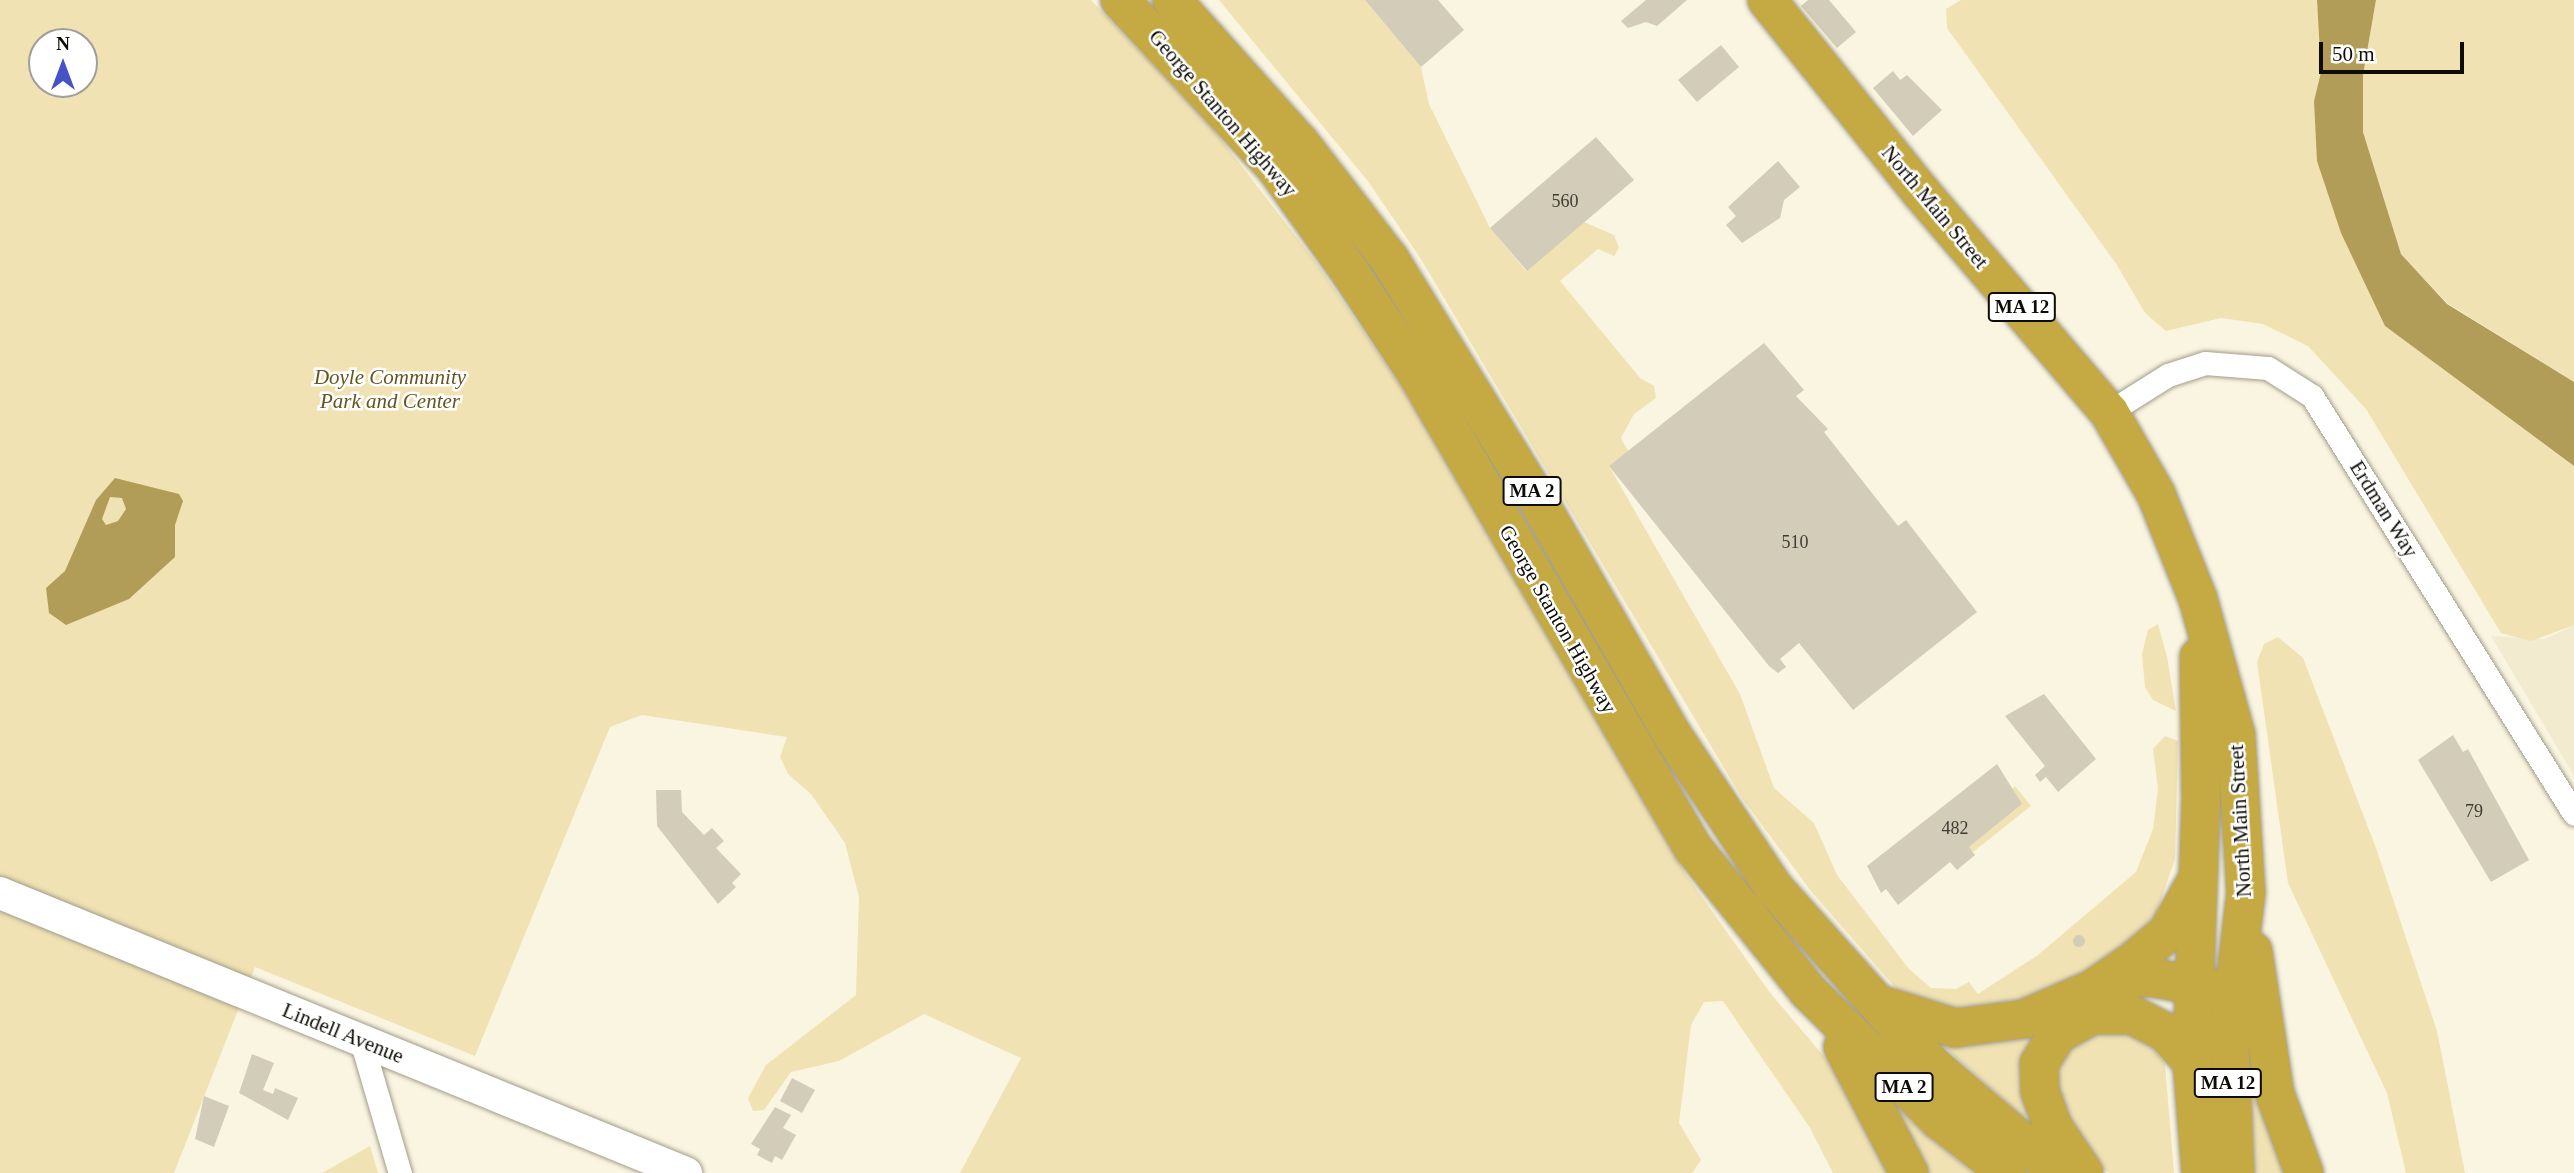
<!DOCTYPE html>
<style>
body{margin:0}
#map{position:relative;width:2574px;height:1173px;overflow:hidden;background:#faf5e1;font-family:Georgia,serif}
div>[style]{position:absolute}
.built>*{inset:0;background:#f3ebd0}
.green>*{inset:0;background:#f0e2b3}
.water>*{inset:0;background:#b29d58}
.building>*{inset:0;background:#d2ccb9}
.round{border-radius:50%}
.roads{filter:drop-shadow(0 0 2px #a29d8b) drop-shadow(0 0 2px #a29d8b)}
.street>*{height:23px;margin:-11.5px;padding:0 11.5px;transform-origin:11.5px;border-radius:11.5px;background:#fff}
.secondary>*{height:32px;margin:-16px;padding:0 16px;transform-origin:16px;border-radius:16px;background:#fff}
.highway>*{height:38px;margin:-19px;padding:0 19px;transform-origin:19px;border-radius:19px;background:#c5a943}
span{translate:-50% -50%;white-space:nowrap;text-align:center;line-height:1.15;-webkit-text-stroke:5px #fff;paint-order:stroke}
.number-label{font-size:18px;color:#3f3c33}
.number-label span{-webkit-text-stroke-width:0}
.shield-label span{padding:2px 5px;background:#fff;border:2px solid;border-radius:5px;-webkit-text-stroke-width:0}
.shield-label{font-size:19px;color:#0e0c06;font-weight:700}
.street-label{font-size:21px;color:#0e0c06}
.park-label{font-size:21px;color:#645520;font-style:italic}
.north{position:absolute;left:28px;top:28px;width:70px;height:70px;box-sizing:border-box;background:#fff;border:2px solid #9f9e9b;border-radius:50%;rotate:0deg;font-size:19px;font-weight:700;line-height:28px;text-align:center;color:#0e0c06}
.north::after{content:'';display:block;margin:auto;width:24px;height:32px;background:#4752c7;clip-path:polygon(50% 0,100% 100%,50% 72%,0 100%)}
.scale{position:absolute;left:2319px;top:42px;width:145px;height:32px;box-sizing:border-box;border:4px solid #0e0c06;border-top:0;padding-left:9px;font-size:21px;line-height:24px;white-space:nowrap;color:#0e0c06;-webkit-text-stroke:5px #fff;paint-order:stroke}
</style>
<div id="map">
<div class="built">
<i style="clip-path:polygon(2574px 625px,2574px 776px,2491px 636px,2545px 639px)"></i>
</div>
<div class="green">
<i style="clip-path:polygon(evenodd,0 0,1091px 0,1209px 124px,1318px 265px,1425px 422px,1687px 876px,1771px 994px,1850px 1087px,1900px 1173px,1833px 1173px,1810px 1128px,1723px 1001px,1704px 1002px,1691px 1025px,1679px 1123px,1701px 1160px,1692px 1173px,960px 1173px,1021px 1058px,924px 1014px,839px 1061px,791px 1072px,764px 1110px,753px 1111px,748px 1098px,766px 1065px,856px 995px,859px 897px,845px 843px,811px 794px,788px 774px,780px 757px,787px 737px,642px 715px,610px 727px,475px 1056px,255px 967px,174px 1173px,0 1173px,0 0,42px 42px,84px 42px,84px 84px,42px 84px,42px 42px)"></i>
<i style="clip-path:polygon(1219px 0,1365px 0,1421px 67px,1429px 104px,1490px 228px,1526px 271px,1584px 222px,1614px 235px,1619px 248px,1614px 256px,1598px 249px,1560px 281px,1640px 378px,1654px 386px,1656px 398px,1634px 414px,1621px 438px,1628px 451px,1609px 466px,1740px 694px,1774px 788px,1814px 823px,1837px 875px,1909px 969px,1931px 988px,1956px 989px,1969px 982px,1978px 994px,2038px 955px,2136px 872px,2153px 829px,2158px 789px,2153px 749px,2165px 736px,2178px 741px,2175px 859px,2157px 911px,2160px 914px,2138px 941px,2050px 994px,1965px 1015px,1901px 994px,1811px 891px,1742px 798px,1419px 256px,1367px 180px)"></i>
<i style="clip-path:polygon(1961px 0,2317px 0,2321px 72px,2314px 101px,2385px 326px,2574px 466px,2574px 625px,2531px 641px,2501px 633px,2366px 409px,2308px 346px,2263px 324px,2221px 318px,2166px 331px,2145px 313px,2117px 265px,1947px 28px,1946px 9px)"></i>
<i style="clip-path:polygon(2376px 0,2574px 0,2574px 382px,2447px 303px,2401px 254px,2363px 132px,2363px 75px)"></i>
<i style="clip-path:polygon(2158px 624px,2167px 657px,2176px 711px,2153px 700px,2145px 687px,2142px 654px,2148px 630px)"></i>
<i style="clip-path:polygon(2278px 637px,2303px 658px,2376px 848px,2437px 1031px,2465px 1173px,2406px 1173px,2387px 1093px,2288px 883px,2257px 662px,2264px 644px)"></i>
<i style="clip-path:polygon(2015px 786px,2031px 806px,1973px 852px,1969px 847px,2022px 804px,2011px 790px)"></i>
<i style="clip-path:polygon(2045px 1019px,2031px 1113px,2023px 1117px,1930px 1034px)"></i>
<i style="clip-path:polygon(2249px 1022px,2291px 1173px,2254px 1173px,2247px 1124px)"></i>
<i style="clip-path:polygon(2136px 1027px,2165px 1064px,2174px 1173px,2109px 1173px,2090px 1160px,2070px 1138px,2052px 1078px,2059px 1059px,2083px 1032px)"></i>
<i style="clip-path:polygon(1899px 1110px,1924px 1133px,1973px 1173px,1922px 1173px,1893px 1115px)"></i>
<i style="clip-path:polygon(370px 1146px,378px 1173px,322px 1173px)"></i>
</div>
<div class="water">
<i style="clip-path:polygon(2317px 0,2376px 0,2363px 75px,2363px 132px,2401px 254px,2447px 304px,2574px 382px,2574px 466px,2385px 326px,2341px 233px,2317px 161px,2314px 101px,2321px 72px)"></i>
<i style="clip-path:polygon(evenodd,115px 478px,179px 494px,183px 501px,175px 525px,175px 557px,129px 599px,66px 625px,49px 613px,46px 588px,65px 571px,96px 500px,115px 478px,110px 497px,122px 498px,126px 509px,118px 521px,106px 525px,102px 519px,110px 497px)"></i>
</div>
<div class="building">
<i style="clip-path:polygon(1365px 0,1438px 0,1464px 30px,1421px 67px)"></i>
<i style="clip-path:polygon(1646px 0,1687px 0,1657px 26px,1646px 22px,1628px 28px,1621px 21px)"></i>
<i style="clip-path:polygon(1808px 0,1829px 0,1856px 32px,1837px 48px,1801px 6px)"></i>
<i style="clip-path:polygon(1721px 45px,1739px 67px,1697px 102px,1678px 80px)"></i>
<i style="clip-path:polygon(1893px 71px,1900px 80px,1907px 75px,1942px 110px,1913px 136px,1873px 88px)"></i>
<i style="clip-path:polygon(1596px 137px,1634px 180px,1527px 271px,1490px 228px)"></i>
<i style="clip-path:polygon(1778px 161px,1800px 187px,1784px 200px,1780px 218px,1742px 243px,1726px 225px,1736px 216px,1728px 207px)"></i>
<i style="clip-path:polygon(1764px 343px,1804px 390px,1796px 396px,1828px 429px,1824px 432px,1868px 488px,1898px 526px,1906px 520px,1977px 612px,1853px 710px,1799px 643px,1780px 659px,1786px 667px,1778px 673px,1769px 666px,1609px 466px)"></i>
<i style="clip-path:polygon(2044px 694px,2096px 759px,2058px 792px,2046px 777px,2040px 782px,2035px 775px,2045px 766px,2005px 716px)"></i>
<i style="clip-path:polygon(2453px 735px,2463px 752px,2468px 749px,2529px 860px,2491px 882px,2418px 760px)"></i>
<i style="clip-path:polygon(1997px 764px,2022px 804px,1969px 847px,1975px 855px,1957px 870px,1950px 862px,1898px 905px,1886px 889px,1881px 893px,1867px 866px)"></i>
<i style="clip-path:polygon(656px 790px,681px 790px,682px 812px,704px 835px,712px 828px,724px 841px,716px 848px,741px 874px,732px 883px,736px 887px,718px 904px,657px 826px)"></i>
<i class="round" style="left:2073px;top:935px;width:12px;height:12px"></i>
<i style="clip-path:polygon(252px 1054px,274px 1063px,263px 1090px,273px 1094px,275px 1088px,298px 1098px,288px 1120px,239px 1093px)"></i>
<i style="clip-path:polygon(792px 1078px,815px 1090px,802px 1113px,780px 1101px)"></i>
<i style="clip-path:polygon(204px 1096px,229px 1106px,214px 1147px,195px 1139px)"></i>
<i style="clip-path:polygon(775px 1107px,791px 1115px,783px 1128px,796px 1135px,782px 1160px,775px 1156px,772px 1163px,757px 1155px,760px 1149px,751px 1144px)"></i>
</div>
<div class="roads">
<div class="street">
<i style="left:2109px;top:412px;width:70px;rotate:-32.1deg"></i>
<i style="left:2168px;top:375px;width:39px;rotate:-18deg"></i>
<i style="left:2205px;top:363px;width:63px;rotate:4.5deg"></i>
<i style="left:2268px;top:368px;width:52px;rotate:32.5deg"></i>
<i style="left:2312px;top:396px;width:493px;rotate:57.9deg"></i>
<i style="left:361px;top:1040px;width:139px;rotate:73.7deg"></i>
</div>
<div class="secondary">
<i style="left:0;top:893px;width:741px;rotate:22.2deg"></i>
</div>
<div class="highway">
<i style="left:1120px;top:0;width:229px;rotate:47.1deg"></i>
<i style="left:1276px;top:168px;width:131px;rotate:54.6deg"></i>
<i style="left:1352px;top:275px;width:124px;rotate:56.8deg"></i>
<i style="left:1420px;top:379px;width:543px;rotate:59.8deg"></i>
<i style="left:1693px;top:848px;width:184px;rotate:51.2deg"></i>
<i style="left:1808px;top:991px;width:184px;rotate:44.6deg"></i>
<i style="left:1939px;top:1120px;width:86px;rotate:37.9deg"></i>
<i style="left:1172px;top:0;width:192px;rotate:48.2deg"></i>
<i style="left:1300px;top:143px;width:148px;rotate:52.4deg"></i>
<i style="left:1390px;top:260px;width:273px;rotate:58.4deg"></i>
<i style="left:1533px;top:492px;width:278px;rotate:60.2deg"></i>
<i style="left:1671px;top:733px;width:186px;rotate:56.4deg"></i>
<i style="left:1774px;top:888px;width:237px;rotate:48.2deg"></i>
<i style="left:1932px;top:1065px;width:167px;rotate:40.4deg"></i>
<i style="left:1767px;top:0;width:245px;rotate:51.3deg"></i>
<i style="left:1920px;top:191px;width:291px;rotate:49.5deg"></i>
<i style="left:2109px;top:412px;width:95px;rotate:60.2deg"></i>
<i style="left:2156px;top:494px;width:113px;rotate:68.2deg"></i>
<i style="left:2198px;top:599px;width:141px;rotate:74.4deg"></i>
<i style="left:2236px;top:735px;width:157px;rotate:86.4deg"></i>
<i style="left:2246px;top:892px;width:143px;rotate:96.8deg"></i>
<i style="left:2229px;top:1034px;width:139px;rotate:87.5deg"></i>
<i style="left:2199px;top:657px;width:142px;rotate:89.2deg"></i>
<i style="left:2201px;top:799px;width:263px;rotate:92deg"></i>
<i style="left:2192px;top:1062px;width:111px;rotate:85.4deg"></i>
<i style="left:2253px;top:951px;width:145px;rotate:81.3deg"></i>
<i style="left:2275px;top:1094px;width:84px;rotate:69.8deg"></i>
<i style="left:2108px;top:980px;width:41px;rotate:-4.2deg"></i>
<i style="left:2149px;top:977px;width:71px;rotate:10.5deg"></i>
<i style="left:1882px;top:1005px;width:77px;rotate:17.5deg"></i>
<i style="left:1955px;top:1028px;width:70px;rotate:-7.4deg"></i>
<i style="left:2024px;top:1019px;width:75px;rotate:-23.5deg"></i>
<i style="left:2093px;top:989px;width:46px;rotate:-34.4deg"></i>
<i style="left:2131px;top:963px;width:47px;rotate:-39.8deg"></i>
<i style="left:2167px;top:933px;width:55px;rotate:-60.6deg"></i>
<i style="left:1843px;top:1047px;width:142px;rotate:62.4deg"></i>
<i style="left:2084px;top:1173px;width:55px;rotate:-124deg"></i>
<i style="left:2053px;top:1127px;width:38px;rotate:-110deg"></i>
<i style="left:2040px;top:1091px;width:27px;rotate:-92deg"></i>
<i style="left:2039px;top:1064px;width:36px;rotate:-58deg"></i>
<i style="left:2058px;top:1034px;width:39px;rotate:-29deg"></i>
<i style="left:2092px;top:1015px;width:40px"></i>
<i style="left:2132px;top:1015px;width:37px;rotate:27deg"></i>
<i style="left:2165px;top:1032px;width:40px;rotate:48deg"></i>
</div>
</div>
<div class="number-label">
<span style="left:1565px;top:201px">560</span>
<span style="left:1795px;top:542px">510</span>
<span style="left:2474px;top:811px">79</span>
<span style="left:1955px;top:828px">482</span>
</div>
<div class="shield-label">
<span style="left:2022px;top:307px">MA 12</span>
<span style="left:1532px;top:491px">MA 2</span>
<span style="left:2228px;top:1083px">MA 12</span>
<span style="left:1904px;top:1087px">MA 2</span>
</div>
<div class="street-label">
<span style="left:1223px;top:113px;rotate:49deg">George Stanton Highway</span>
<span style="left:1935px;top:207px;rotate:50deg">North Main Street</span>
<span style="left:2384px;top:509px;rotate:58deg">Erdman Way</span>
<span style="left:1558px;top:619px;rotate:60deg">George Stanton Highway</span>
<span style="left:2240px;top:821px;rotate:-93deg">North Main Street</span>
<span style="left:343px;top:1033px;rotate:22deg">Lindell Avenue</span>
</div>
<div class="park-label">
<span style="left:390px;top:389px">Doyle Community<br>Park and Center</span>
</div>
<div class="north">N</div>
<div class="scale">50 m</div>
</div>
